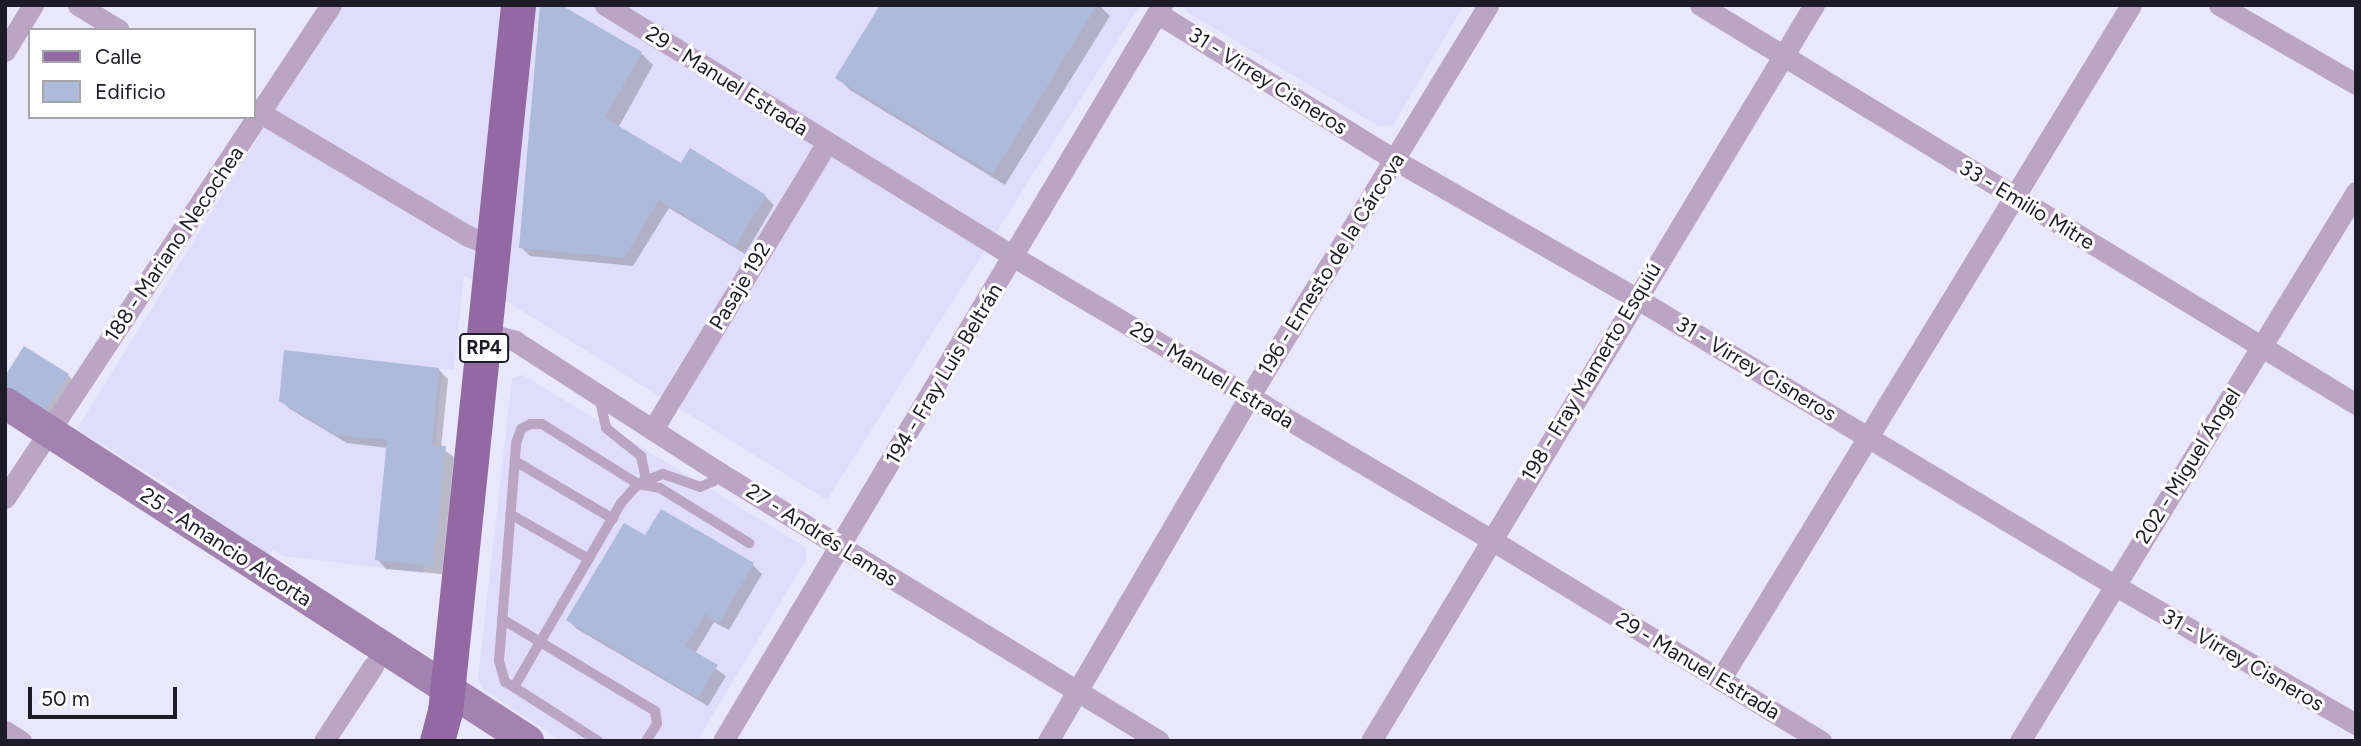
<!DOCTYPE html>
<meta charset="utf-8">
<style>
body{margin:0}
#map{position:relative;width:2361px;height:746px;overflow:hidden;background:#e9e7fb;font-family:Figtree,sans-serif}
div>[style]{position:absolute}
.built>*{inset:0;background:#dfdcfc}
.shadow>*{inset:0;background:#0003}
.building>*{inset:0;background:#acbbd9}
.service>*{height:10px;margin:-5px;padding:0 5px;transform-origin:5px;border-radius:5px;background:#bba4c4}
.minor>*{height:21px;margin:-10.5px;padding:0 10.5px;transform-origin:10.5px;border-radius:10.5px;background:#bba4c4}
.secondary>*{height:32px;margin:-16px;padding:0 16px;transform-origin:16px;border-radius:16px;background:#a382b0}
.primary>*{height:35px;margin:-17.5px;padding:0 17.5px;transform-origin:17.5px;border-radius:17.5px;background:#9269a2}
span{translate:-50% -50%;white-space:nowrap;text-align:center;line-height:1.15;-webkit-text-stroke:6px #fff;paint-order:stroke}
.shield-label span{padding:2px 5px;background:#fff;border:2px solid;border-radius:5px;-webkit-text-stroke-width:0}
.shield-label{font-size:19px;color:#1d1b27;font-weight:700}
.street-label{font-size:21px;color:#1d1b27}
.frame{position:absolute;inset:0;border:7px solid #1d1b27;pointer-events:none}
.legend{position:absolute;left:28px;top:28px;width:228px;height:91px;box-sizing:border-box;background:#fff;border:2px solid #a5a4a9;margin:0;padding:9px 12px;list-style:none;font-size:21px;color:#1d1b27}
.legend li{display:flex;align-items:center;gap:14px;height:35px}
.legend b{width:35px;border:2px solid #a5a4a9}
.scale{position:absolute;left:28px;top:687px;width:149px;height:32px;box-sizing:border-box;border:4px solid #1d1b27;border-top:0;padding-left:9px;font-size:21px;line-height:24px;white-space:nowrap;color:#1d1b27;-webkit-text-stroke:5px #fff;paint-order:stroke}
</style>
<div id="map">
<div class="built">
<i style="clip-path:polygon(340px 5px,1140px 5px,827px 500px,464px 275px,454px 370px,442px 369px,423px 573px,284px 556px,273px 550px,270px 555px,186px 499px,187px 497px,77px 429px)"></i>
<i style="clip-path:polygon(1184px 5px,1464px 5px,1393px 125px,1380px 127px,1185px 11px)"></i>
<i style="clip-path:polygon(523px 375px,805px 547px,807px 558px,697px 741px,561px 741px,482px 688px,478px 679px,512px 378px)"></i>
</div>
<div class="shadow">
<i style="clip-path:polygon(883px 5px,1099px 5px,1110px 16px,1005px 185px,850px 90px,838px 78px)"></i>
<i style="clip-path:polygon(641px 53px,653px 65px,618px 128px,681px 166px,765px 196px,774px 205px,745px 254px,669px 208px,633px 266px,530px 256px,521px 247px)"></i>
<i style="clip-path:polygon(439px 370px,448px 379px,441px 448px,454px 457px,442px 574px,386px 569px,377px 559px,388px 448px,347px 443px,290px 409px,281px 400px)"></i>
<i style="clip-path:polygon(68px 375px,73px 381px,52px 416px,5px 385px)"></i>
<i style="clip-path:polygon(662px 511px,753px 565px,762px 574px,729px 630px,714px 622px,695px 654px,726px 676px,708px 706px,577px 629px,568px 620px,646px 538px)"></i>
</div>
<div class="building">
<i style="clip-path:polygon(540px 5px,561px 5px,642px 52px,605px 118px,681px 163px,690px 148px,766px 195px,735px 246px,659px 200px,624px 258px,519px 248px)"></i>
<i style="clip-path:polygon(880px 5px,1097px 5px,993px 174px,835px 78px)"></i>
<i style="clip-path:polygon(24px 346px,69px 374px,45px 411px,5px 385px,5px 376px)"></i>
<i style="clip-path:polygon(284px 350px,439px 368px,432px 445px,446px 446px,433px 566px,375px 560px,387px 440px,337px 435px,279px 401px)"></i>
<i style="clip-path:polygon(661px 509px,754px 563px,719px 623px,705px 614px,685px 646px,718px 665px,698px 698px,566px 620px,624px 523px,645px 535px)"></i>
</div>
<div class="service">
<i style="left:599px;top:397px;width:32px;rotate:77deg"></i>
<i style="left:606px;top:428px;width:45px;rotate:38.7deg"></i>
<i style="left:641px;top:456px;width:24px;rotate:78deg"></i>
<i style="left:515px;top:461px;width:114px;rotate:30.6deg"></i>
<i style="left:510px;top:514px;width:91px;rotate:29.7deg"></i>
<i style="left:502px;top:619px;width:179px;rotate:31deg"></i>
<i style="left:655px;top:711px;width:13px;rotate:81deg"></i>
<i style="left:657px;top:724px;width:20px;rotate:123deg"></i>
<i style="left:514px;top:687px;width:10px;rotate:-151deg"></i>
<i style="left:505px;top:682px;width:22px;rotate:-106deg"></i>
<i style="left:499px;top:661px;width:219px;rotate:-85.5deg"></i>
<i style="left:516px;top:443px;width:15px;rotate:-70deg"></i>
<i style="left:521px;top:429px;width:11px;rotate:-27deg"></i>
<i style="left:531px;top:424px;width:11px"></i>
<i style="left:542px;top:424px;width:113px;rotate:32deg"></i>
<i style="left:638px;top:484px;width:27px;rotate:-22deg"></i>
<i style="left:663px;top:474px;width:39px;rotate:19deg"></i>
<i style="left:700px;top:487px;width:15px;rotate:-23deg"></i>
<i style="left:714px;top:481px;width:10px;rotate:-53deg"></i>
<i style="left:598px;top:741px;width:100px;rotate:-147.3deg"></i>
<i style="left:514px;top:687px;width:213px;rotate:-59.8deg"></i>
<i style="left:621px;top:503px;width:25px;rotate:-48deg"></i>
<i style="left:638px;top:484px;width:22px;rotate:10deg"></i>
<i style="left:660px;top:488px;width:105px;rotate:31.7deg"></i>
</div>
<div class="minor">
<i style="left:78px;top:5px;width:48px;rotate:31.4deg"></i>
<i style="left:605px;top:5px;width:480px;rotate:31.6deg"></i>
<i style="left:1014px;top:257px;width:553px;rotate:30.64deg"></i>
<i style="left:1490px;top:539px;width:388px;rotate:31.4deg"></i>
<i style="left:1700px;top:5px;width:768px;rotate:31.31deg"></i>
<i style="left:2219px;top:5px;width:158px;rotate:30deg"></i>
<i style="left:1157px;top:13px;width:280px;rotate:31.7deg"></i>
<i style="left:1395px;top:160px;width:278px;rotate:29.8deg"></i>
<i style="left:1636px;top:298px;width:558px;rotate:30.98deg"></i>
<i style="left:2114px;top:585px;width:279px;rotate:29.9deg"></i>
<i style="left:5px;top:51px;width:54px;rotate:-58.7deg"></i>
<i style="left:254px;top:109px;width:249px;rotate:30.7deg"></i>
<i style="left:468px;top:236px;width:27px;rotate:22deg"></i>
<i style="left:486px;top:333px;width:30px;rotate:15deg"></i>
<i style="left:515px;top:341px;width:244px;rotate:32.8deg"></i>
<i style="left:720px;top:473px;width:514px;rotate:31.4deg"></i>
<i style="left:653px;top:429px;width:335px;rotate:-58.7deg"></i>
<i style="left:5px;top:498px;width:591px;rotate:-56.53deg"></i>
<i style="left:1720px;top:680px;width:790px;rotate:-58.66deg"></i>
<i style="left:5px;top:731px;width:19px;rotate:32deg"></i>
<i style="left:324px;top:741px;width:90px;rotate:-56.8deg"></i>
<i style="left:723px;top:741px;width:857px;rotate:-59.19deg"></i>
<i style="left:1048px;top:741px;width:398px;rotate:-59.7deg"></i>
<i style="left:1249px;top:397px;width:459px;rotate:-58.6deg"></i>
<i style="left:1371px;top:741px;width:859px;rotate:-58.96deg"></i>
<i style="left:2020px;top:741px;width:644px;rotate:-58.53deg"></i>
</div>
<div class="secondary">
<i style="left:5px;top:403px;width:623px;rotate:32.87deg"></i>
</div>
<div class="primary">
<i style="left:437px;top:741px;width:30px;rotate:-75deg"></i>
<i style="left:445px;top:712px;width:711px;rotate:-84.1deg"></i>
</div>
<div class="shield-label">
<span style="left:484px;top:348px">RP4</span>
</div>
<div class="street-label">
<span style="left:727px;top:81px;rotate:32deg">29 - Manuel Estrada</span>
<span style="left:1268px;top:81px;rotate:32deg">31 - Virrey Cisneros</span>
<span style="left:2027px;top:205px;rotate:31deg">33 - Emilio Mitre</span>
<span style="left:174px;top:244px;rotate:-56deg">188 - Mariano Necochea</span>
<span style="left:1331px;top:264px;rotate:-58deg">196 - Ernesto de la Cárcova</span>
<span style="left:740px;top:286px;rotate:-59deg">Pasaje 192</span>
<span style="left:1756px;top:369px;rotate:31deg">31 - Virrey Cisneros</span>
<span style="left:1591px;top:372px;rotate:-59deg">198 - Fray Mamerto Esquiú</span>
<span style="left:944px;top:374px;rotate:-59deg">194 - Fray Luis Beltrán</span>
<span style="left:1212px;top:375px;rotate:31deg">29 - Manuel Estrada</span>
<span style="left:2188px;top:466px;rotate:-58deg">202 - Miguel Ángel</span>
<span style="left:822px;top:535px;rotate:32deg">27 - Andrés Lamas</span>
<span style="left:226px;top:547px;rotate:33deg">25 - Amancio Alcorta</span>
<span style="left:2243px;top:660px;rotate:30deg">31 - Virrey Cisneros</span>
<span style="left:1698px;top:666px;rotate:31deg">29 - Manuel Estrada</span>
</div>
<div class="frame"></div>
<ul class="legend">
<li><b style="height:9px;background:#9269a2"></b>Calle</li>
<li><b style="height:19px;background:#acbbd9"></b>Edificio</li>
</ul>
<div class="scale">50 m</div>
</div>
